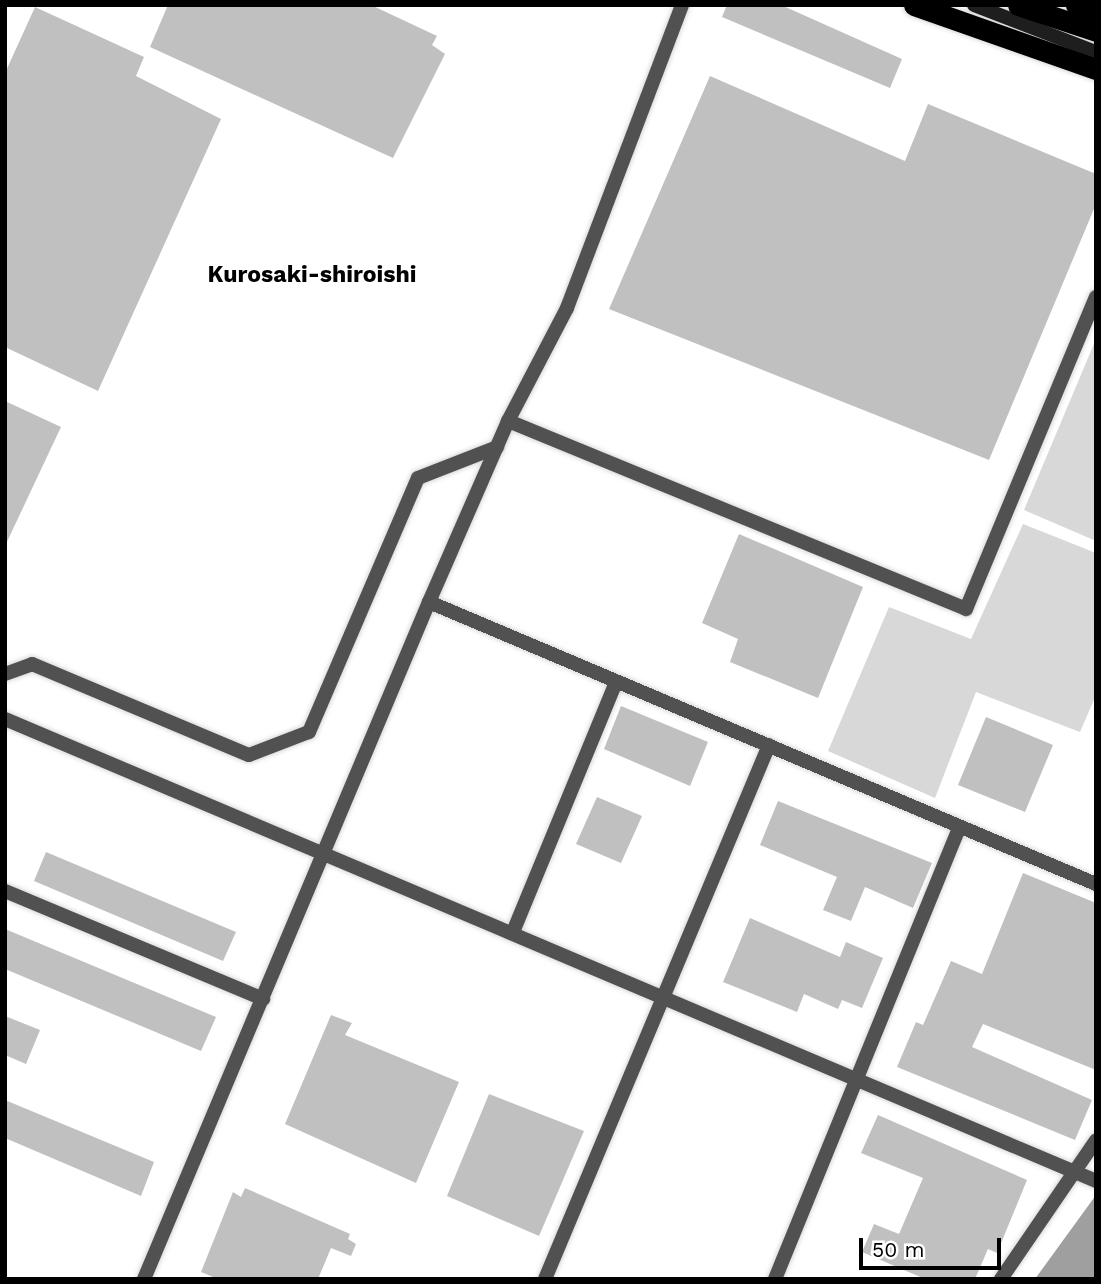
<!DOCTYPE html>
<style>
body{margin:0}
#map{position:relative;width:1101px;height:1284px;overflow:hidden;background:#fff;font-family:"Work Sans",sans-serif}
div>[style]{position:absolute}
.green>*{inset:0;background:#d8d8d8}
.water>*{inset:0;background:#9f9f9f}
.building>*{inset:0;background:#c0c0c0}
.roads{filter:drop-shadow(0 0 2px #dbdbdb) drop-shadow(0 0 2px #dbdbdb)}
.street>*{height:14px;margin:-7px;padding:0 7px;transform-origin:7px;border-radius:7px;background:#515151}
.secondary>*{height:14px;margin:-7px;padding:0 7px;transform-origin:7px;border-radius:7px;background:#1e1e1e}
.highway>*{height:21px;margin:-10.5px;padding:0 10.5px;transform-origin:10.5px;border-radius:10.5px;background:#000}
span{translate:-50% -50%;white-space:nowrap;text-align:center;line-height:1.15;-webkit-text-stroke:5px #fff;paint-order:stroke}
.neighbourhood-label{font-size:23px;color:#000;font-weight:700}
.frame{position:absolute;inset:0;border:7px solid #000;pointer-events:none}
.scale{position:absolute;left:859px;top:1238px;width:142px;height:32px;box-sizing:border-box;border:4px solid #000;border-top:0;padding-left:9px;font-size:21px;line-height:24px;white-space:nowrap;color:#000;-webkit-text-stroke:5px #fff;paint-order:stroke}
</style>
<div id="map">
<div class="green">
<i style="clip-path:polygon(1096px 339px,1096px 541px,1024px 510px)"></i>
<i style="clip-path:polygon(1023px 524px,1096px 553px,1096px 695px,1080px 732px,976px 692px,935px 798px,828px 751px,889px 607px,971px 639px)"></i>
</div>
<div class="water">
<i style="clip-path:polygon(1096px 1195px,1096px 1279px,1035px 1279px)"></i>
</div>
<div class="building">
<i style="clip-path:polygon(168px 5px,371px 5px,437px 36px,432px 45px,445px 54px,393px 158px,150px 47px)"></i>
<i style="clip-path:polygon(727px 5px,781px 5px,902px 59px,890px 88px,722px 17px)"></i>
<i style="clip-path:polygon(35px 7px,144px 57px,136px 76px,221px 119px,98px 391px,5px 347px,5px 73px)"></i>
<i style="clip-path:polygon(710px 76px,905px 161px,928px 104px,1096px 174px,1096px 204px,989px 460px,609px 309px)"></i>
<i style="clip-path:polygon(5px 401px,61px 427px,5px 546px)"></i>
<i style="clip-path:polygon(739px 534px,863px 587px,818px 698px,730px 662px,738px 639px,702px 623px)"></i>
<i style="clip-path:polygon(621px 706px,708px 742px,690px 786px,604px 749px)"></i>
<i style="clip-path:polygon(986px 717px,1053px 745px,1025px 812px,958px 785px)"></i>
<i style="clip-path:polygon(597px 797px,642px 816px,621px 863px,576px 844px)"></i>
<i style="clip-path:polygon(778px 801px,932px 863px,913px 908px,865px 887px,851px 921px,823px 910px,837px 877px,760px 845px)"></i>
<i style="clip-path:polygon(46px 852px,236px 932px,223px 961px,34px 881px)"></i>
<i style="clip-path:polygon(1023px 873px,1096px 903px,1096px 1070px,983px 1024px,972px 1047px,1092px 1100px,1075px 1140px,897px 1067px,916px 1022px,923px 1025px,951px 961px,982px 974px)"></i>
<i style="clip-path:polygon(750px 918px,840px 957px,846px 942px,883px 958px,862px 1008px,842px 1000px,838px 1009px,804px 994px,797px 1012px,723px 982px)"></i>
<i style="clip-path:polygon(5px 929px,216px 1017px,201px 1051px,5px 969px)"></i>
<i style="clip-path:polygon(331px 1015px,352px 1023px,345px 1035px,459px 1082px,416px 1183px,285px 1124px)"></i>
<i style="clip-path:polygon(5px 1016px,40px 1030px,26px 1064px,5px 1055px)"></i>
<i style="clip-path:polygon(489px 1094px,584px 1131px,539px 1236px,447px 1196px)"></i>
<i style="clip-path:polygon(5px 1100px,154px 1162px,141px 1196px,5px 1138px)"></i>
<i style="clip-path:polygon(878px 1115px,1027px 1180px,997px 1253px,988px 1249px,975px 1279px,925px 1279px,862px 1252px,874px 1224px,899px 1234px,923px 1178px,861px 1153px)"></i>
<i style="clip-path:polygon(245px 1188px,350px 1234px,348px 1239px,356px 1244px,351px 1256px,331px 1248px,318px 1279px,218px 1279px,201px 1272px,233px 1192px,241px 1197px)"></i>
</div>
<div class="roads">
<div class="street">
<i style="left:508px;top:421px;width:495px;rotate:22.3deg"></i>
<i style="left:966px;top:609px;width:338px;rotate:-67.4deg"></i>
<i style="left:429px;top:602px;width:724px;rotate:22.92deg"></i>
<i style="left:5px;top:674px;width:29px;rotate:-20deg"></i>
<i style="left:32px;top:664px;width:235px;rotate:22.8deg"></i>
<i style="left:249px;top:755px;width:64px;rotate:-21deg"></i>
<i style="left:309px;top:732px;width:276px;rotate:-66.8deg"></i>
<i style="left:418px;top:478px;width:85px;rotate:-21.4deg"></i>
<i style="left:5px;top:719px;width:1185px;rotate:22.95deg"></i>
<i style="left:5px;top:891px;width:280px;rotate:22.7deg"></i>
<i style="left:513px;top:932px;width:270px;rotate:-67.6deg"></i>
<i style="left:144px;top:1279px;width:735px;rotate:-67.17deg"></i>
<i style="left:429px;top:602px;width:197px;rotate:-66.4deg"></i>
<i style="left:508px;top:421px;width:127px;rotate:-62.4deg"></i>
<i style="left:567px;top:308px;width:324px;rotate:-69.2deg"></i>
<i style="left:545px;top:1279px;width:579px;rotate:-67.24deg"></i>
<i style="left:775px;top:1279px;width:486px;rotate:-67.8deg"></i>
<i style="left:1001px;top:1279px;width:168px;rotate:-55.6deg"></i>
</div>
<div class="secondary">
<i style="left:974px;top:5px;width:131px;rotate:21.1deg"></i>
</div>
<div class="highway">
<i style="left:914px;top:5px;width:193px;rotate:19.4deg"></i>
<i style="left:1018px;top:5px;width:82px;rotate:18.4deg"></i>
<i style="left:1076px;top:5px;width:22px;rotate:22deg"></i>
</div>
</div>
<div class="neighbourhood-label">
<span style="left:312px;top:275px">Kurosaki-shiroishi</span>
</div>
<div class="frame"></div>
<div class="scale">50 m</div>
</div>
